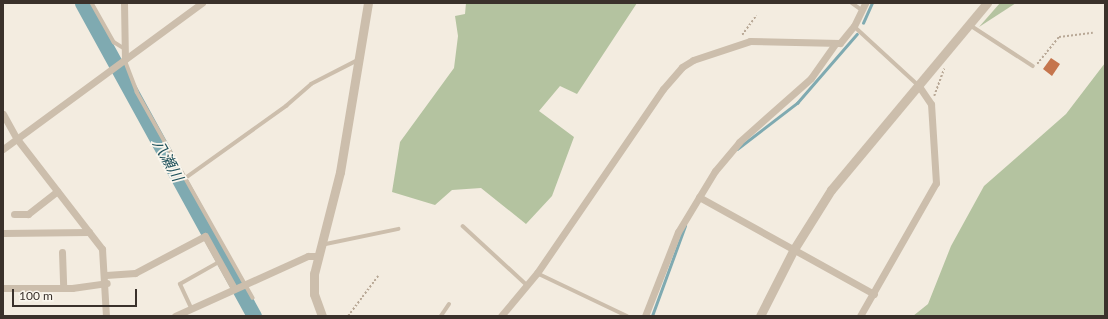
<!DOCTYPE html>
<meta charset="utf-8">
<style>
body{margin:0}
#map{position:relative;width:1108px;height:319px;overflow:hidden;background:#f3ece0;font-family:Lato,"Noto Sans JP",sans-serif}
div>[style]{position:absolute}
.green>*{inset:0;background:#b4c3a0}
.stream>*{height:2.5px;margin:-1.25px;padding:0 1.25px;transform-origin:1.25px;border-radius:1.25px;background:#7faab1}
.river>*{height:15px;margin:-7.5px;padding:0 7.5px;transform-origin:7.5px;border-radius:7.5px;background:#7faab1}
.building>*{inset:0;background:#c5754d}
.path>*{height:1.5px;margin-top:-0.75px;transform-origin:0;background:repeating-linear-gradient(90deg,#b8a896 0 2px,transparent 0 4px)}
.service>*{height:3.5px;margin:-1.75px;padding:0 1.75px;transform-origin:1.75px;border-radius:1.75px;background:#ccbeac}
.minor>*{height:7px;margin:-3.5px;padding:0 3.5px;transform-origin:3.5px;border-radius:3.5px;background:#ccbeac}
.tertiary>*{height:9px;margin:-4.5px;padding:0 4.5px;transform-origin:4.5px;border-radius:4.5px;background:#ccbeac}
span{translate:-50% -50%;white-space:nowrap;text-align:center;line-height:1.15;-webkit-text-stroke:3.5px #faf6ed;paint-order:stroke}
.water-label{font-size:15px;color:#20525c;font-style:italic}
.frame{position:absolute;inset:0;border:4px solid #3a312b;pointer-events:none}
.scale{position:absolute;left:12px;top:289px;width:125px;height:18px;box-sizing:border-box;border:2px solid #3a312b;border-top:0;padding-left:5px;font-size:12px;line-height:14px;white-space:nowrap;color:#3a312b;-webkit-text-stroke:3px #faf6ed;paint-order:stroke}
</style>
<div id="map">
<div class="green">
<i style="clip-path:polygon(466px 3px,637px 3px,577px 94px,560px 86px,539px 111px,574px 137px,552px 196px,526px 224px,481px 188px,452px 190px,435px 205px,392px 192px,400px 142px,454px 68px,458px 36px,455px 16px,465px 14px)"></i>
<i style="clip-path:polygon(1000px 3px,1016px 3px,979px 27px)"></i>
<i style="clip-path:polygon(1105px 63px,1105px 316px,913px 316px,928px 304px,951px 246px,984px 186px,1066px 114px)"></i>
</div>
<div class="stream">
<i style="left:863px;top:23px;width:22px;rotate:-66deg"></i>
<i style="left:737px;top:149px;width:76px;rotate:-37.5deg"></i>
<i style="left:797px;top:103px;width:91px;rotate:-49deg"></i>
<i style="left:652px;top:316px;width:96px;rotate:-69.9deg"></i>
</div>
<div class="river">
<i style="left:82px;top:3px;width:357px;rotate:61.2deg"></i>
</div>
<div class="building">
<i style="clip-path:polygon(1051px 58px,1060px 64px,1052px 76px,1043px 69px)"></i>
</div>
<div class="path">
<i style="left:742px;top:35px;width:24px;rotate:-54deg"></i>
<i style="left:1037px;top:64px;width:35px;rotate:-51deg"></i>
<i style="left:1059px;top:37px;width:34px;rotate:-7deg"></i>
<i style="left:934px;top:96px;width:29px;rotate:-70deg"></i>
<i style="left:348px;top:316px;width:50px;rotate:-53.1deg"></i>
</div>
<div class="service">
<i style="left:92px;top:3px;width:45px;rotate:60.6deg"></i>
<i style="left:114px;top:42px;width:13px;rotate:32deg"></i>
<i style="left:852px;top:3px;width:12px;rotate:35deg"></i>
<i style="left:970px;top:25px;width:75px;rotate:33.1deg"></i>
<i style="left:854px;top:26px;width:86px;rotate:42.6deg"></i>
<i style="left:125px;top:60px;width:34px;rotate:69deg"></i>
<i style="left:137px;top:92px;width:236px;rotate:60.6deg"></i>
<i style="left:187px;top:177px;width:122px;rotate:-35.6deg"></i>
<i style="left:286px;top:106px;width:33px;rotate:-41deg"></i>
<i style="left:311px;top:84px;width:53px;rotate:-27.1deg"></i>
<i style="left:463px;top:226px;width:87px;rotate:42.7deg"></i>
<i style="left:321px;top:245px;width:79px;rotate:-11.7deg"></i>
<i style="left:537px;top:273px;width:100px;rotate:25.5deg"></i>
<i style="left:191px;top:308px;width:26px;rotate:-115deg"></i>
<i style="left:180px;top:284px;width:45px;rotate:-29.4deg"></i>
<i style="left:441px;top:316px;width:14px;rotate:-56deg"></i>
</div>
<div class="minor">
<i style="left:124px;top:3px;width:56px;rotate:89deg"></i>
<i style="left:3px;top:114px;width:29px;rotate:61deg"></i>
<i style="left:17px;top:139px;width:139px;rotate:52.3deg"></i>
<i style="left:102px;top:249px;width:67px;rotate:86.6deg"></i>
<i style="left:3px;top:149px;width:247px;rotate:-36.3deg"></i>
<i style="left:699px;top:197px;width:200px;rotate:29deg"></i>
<i style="left:14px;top:214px;width:14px"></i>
<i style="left:28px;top:214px;width:37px;rotate:-38deg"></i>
<i style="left:3px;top:233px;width:86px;rotate:-0.7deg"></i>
<i style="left:62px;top:252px;width:36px;rotate:88deg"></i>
<i style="left:106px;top:275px;width:29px;rotate:-4deg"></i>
<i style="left:135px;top:273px;width:79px;rotate:-27.9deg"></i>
<i style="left:205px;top:236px;width:60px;rotate:60.9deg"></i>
<i style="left:3px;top:288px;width:69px"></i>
<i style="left:72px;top:288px;width:35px;rotate:-8deg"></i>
<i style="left:175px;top:316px;width:146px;rotate:-24.3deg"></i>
<i style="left:308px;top:256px;width:10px"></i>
<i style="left:501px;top:316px;width:56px;rotate:-50.1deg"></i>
<i style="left:537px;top:273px;width:223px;rotate:-55.6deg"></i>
<i style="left:663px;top:89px;width:29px;rotate:-49deg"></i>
<i style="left:682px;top:67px;width:13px;rotate:-32deg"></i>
<i style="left:693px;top:60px;width:60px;rotate:-18.4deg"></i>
<i style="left:750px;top:41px;width:90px;rotate:1.3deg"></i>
<i style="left:840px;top:43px;width:22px;rotate:-51deg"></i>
<i style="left:854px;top:26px;width:25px;rotate:-64deg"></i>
<i style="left:645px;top:316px;width:90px;rotate:-68.6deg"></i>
<i style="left:678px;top:232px;width:71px;rotate:-58.8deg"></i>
<i style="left:715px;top:171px;width:38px;rotate:-50deg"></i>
<i style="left:739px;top:142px;width:96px;rotate:-41.6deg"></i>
<i style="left:811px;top:78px;width:42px;rotate:-54.8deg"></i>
<i style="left:860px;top:316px;width:153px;rotate:-60.3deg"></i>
<i style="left:936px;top:183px;width:79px;rotate:-93.6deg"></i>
<i style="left:931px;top:104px;width:23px;rotate:-124deg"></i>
</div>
<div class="tertiary">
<i style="left:322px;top:316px;width:23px;rotate:-110deg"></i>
<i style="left:314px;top:294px;width:20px;rotate:-90deg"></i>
<i style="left:314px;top:274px;width:105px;rotate:-75.7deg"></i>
<i style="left:340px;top:172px;width:171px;rotate:-80.6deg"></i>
<i style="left:760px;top:316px;width:75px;rotate:-63.1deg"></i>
<i style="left:794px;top:249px;width:70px;rotate:-57.9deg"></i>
<i style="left:831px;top:190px;width:244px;rotate:-50.2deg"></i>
</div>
<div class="water-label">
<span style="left:168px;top:160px;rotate:61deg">八瀬川</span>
</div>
<div class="frame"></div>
<div class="scale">100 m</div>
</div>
